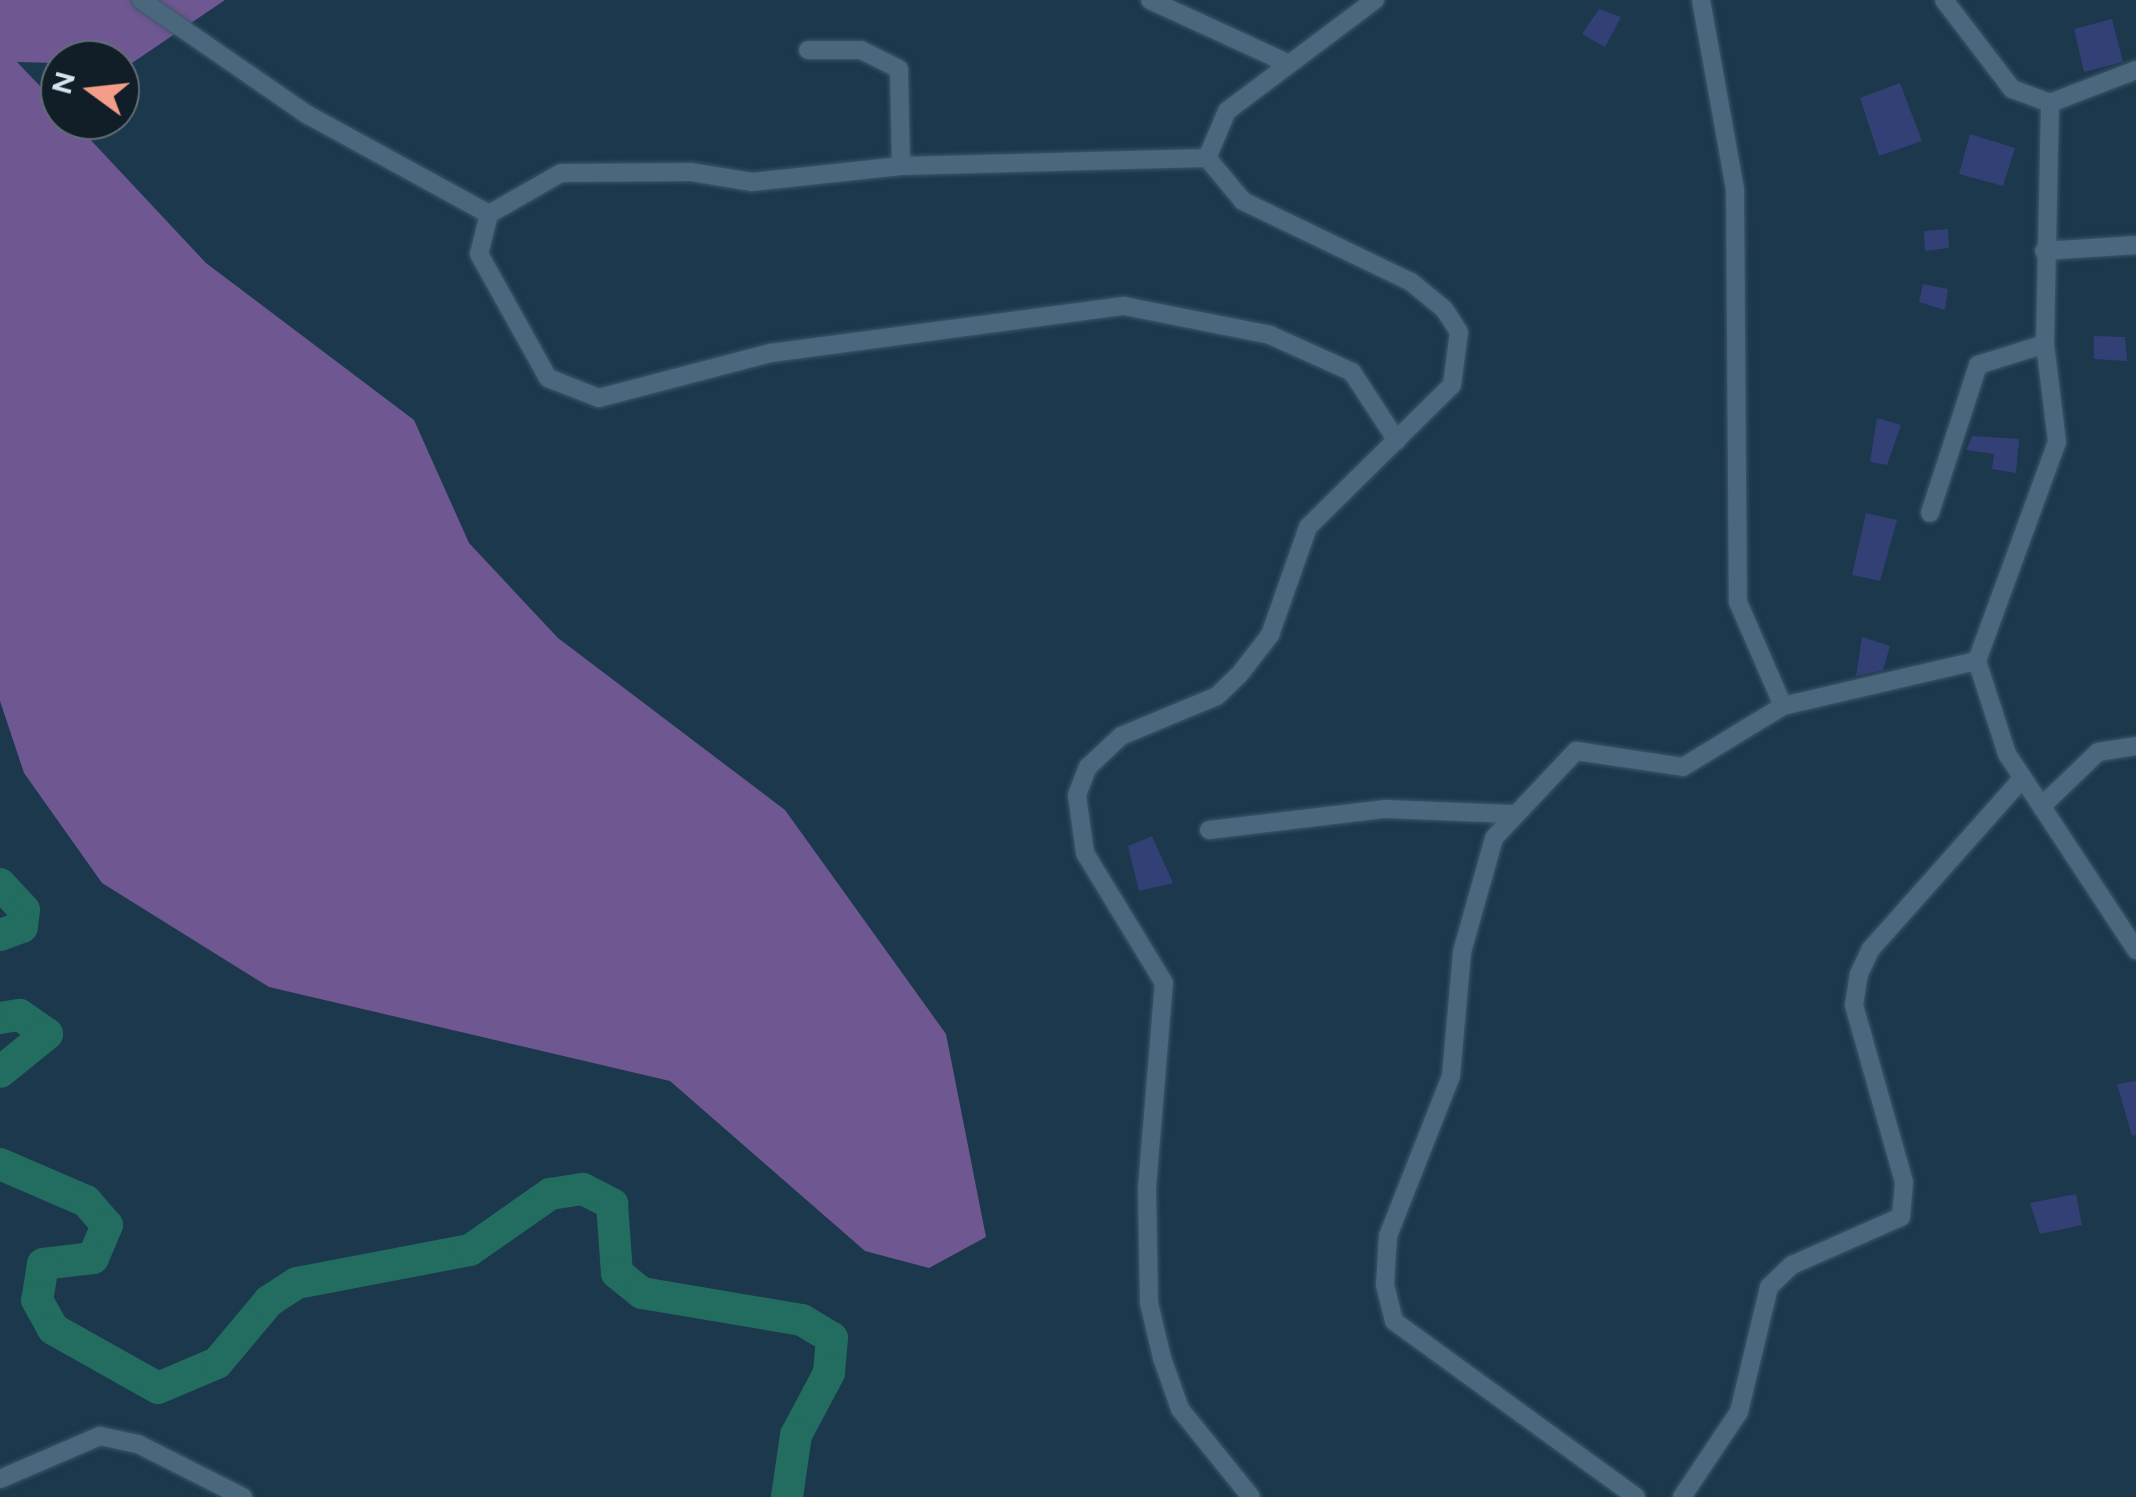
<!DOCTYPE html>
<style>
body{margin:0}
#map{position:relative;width:2136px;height:1497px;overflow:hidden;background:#1b384c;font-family:Figtree,sans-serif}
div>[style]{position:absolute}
.forest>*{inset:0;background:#6f5791}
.river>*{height:32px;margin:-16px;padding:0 16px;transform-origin:16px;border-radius:16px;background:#226c60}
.building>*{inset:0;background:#334076}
.roads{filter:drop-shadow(0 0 2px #3d5667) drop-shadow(0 0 2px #3d5667)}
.minor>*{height:18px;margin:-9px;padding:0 9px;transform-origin:9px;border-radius:9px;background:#49677d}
span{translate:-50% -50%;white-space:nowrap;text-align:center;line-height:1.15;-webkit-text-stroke:10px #121e27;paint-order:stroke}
.north{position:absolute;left:40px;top:40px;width:100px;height:100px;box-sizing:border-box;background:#121e27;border:2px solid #606e78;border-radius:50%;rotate:285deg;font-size:28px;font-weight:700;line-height:40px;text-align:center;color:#d4e5f2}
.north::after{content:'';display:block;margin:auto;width:35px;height:45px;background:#f49e89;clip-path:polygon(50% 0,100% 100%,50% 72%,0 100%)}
</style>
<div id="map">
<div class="forest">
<i style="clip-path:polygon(0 0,225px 0,129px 65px,17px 62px,60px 107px,60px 120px,72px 120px,206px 263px,414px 420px,469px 543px,558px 638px,785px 810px,946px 1034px,986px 1237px,929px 1268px,865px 1251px,670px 1081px,269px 987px,102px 883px,24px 773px,0 701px)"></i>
</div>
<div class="river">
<i style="left:0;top:884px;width:35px;rotate:47deg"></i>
<i style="left:24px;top:910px;width:17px;rotate:97deg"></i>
<i style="left:22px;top:927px;width:23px;rotate:160deg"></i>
<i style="left:0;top:1018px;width:20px;rotate:-9deg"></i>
<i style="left:20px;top:1015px;width:33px;rotate:35deg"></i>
<i style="left:47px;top:1034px;width:60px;rotate:141deg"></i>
<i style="left:0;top:1164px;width:94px;rotate:23.3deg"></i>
<i style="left:86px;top:1201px;width:32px;rotate:49deg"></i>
<i style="left:107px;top:1225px;width:36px;rotate:113deg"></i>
<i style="left:93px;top:1258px;width:50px;rotate:173.2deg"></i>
<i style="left:43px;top:1264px;width:36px;rotate:99deg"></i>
<i style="left:37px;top:1300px;width:33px;rotate:61deg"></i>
<i style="left:53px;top:1329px;width:120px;rotate:29.3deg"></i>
<i style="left:158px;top:1388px;width:64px;rotate:-23deg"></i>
<i style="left:217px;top:1363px;width:81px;rotate:-50deg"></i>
<i style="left:269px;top:1301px;width:33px;rotate:-33deg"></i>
<i style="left:297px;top:1283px;width:176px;rotate:-10.8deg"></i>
<i style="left:470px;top:1250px;width:98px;rotate:-35deg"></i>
<i style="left:550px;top:1194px;width:33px;rotate:-9deg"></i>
<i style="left:583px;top:1189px;width:33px;rotate:27deg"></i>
<i style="left:612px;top:1204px;width:69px;rotate:85.9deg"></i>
<i style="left:617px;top:1273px;width:32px;rotate:39deg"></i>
<i style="left:642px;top:1293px;width:162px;rotate:9.6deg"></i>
<i style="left:802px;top:1320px;width:35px;rotate:31deg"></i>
<i style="left:832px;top:1338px;width:35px;rotate:95deg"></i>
<i style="left:829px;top:1373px;width:70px;rotate:118deg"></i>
<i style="left:796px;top:1435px;width:63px;rotate:98.3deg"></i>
</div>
<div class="building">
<i style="clip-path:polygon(1599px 9px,1621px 17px,1605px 47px,1582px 34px)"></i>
<i style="clip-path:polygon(2112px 19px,2123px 62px,2084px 72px,2074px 29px)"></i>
<i style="clip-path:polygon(1900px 83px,1922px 141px,1879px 156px,1860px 98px)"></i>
<i style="clip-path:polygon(1970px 134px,2015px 148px,2003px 186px,1959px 174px)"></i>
<i style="clip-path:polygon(1948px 229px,1949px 248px,1925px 251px,1924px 231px)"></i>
<i style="clip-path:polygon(1923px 284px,1948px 289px,1945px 310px,1919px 302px)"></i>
<i style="clip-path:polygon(2094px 336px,2125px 337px,2127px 361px,2094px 359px)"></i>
<i style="clip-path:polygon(1877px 418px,1901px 425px,1887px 465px,1870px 462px)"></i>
<i style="clip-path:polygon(1972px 436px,2019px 439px,2016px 473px,1992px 469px,1994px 454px,1966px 450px)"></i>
<i style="clip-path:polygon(1866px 513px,1897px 520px,1880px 581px,1852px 575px)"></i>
<i style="clip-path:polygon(1862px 637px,1890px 646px,1883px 670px,1856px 676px)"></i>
<i style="clip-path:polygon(1152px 836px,1173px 883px,1139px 891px,1128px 846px)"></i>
<i style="clip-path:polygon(2136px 1081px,2136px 1135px,2132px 1136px,2117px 1084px)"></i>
<i style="clip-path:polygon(2076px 1194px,2082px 1225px,2040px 1234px,2030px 1203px)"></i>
</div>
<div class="roads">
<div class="minor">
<i style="left:141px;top:0;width:203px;rotate:34.6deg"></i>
<i style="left:308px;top:115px;width:206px;rotate:28.7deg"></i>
<i style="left:1150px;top:0;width:149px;rotate:24.7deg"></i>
<i style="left:1701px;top:0;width:192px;rotate:79.8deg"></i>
<i style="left:1735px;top:189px;width:413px;rotate:89.6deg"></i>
<i style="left:1738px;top:602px;width:113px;rotate:66.6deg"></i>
<i style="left:1944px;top:0;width:112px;rotate:52.6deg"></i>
<i style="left:2012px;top:89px;width:40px;rotate:20.2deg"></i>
<i style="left:2050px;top:103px;width:92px;rotate:-21deg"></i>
<i style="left:808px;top:50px;width:53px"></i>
<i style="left:861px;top:50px;width:42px;rotate:26.6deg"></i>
<i style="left:899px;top:69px;width:97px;rotate:88.8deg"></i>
<i style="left:2050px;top:103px;width:241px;rotate:91.2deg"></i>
<i style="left:2045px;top:344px;width:99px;rotate:83deg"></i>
<i style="left:2057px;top:442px;width:233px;rotate:110.1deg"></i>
<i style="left:1977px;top:661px;width:98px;rotate:72.1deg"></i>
<i style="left:2007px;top:754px;width:235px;rotate:56.6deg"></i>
<i style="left:1207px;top:158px;width:306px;rotate:178.5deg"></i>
<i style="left:901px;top:166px;width:150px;rotate:173.9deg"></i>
<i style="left:752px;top:182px;width:63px;rotate:-170.8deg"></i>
<i style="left:690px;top:172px;width:129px;rotate:179.6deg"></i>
<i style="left:561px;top:173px;width:83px;rotate:150.3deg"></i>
<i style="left:489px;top:214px;width:41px;rotate:104deg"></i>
<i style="left:479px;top:254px;width:142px;rotate:60.9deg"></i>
<i style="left:548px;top:378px;width:55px;rotate:21.4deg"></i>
<i style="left:599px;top:398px;width:178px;rotate:-14.7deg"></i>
<i style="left:771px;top:353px;width:356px;rotate:-7.6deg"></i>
<i style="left:1124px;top:306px;width:149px;rotate:11.2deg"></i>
<i style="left:1270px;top:335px;width:90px;rotate:24.3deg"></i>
<i style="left:1352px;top:372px;width:82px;rotate:56.9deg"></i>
<i style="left:2044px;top:251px;width:92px;rotate:-3.7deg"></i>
<i style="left:1930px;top:513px;width:156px;rotate:-72deg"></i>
<i style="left:1978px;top:365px;width:70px;rotate:-17.4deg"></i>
<i style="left:2044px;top:804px;width:75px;rotate:-43.9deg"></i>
<i style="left:2098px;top:752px;width:38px;rotate:-9deg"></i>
<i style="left:1209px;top:830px;width:178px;rotate:-6.8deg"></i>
<i style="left:1386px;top:809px;width:125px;rotate:2.3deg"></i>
<i style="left:0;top:1479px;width:109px;rotate:-23.3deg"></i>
<i style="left:100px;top:1436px;width:39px;rotate:12deg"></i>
<i style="left:138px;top:1444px;width:118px;rotate:26.8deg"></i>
<i style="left:1251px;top:1497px;width:113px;rotate:-128.9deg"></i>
<i style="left:1180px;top:1409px;width:54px;rotate:-109.4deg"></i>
<i style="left:1162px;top:1358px;width:57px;rotate:-103.3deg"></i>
<i style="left:1149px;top:1303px;width:115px;rotate:-91deg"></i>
<i style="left:1147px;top:1188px;width:206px;rotate:-85.3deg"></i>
<i style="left:1164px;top:983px;width:152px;rotate:-121.3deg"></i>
<i style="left:1085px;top:853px;width:59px;rotate:-97.9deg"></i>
<i style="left:1077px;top:795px;width:30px;rotate:-69deg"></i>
<i style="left:1088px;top:767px;width:45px;rotate:-43.2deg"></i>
<i style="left:1121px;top:736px;width:104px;rotate:-22.6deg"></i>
<i style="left:1217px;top:696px;width:30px;rotate:-44deg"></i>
<i style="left:1239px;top:675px;width:51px;rotate:-52.2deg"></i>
<i style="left:1270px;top:635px;width:114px;rotate:-70.6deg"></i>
<i style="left:1308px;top:527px;width:202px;rotate:-44.6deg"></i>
<i style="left:1452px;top:385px;width:53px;rotate:-82.5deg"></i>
<i style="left:1459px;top:332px;width:27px;rotate:-123deg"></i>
<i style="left:1444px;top:309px;width:43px;rotate:-140.7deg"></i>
<i style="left:1411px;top:282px;width:187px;rotate:-154.3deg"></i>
<i style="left:1243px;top:201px;width:56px;rotate:-129.9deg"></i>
<i style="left:1207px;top:158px;width:51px;rotate:-66.9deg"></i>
<i style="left:1227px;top:111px;width:185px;rotate:-36.9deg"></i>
<i style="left:1636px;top:1497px;width:299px;rotate:-144deg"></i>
<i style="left:1394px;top:1321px;width:37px;rotate:-104deg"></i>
<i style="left:1385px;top:1285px;width:49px;rotate:-86.5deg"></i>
<i style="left:1388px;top:1236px;width:172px;rotate:-68.5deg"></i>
<i style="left:1451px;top:1076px;width:124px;rotate:-84.9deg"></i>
<i style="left:1462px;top:952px;width:118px;rotate:-74.3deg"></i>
<i style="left:1494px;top:838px;width:120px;rotate:-46.7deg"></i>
<i style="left:1576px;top:751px;width:108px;rotate:8.5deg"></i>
<i style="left:1683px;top:767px;width:117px;rotate:-31.4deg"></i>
<i style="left:1783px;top:706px;width:199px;rotate:-13.1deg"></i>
<i style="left:1682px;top:1497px;width:102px;rotate:-56.2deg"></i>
<i style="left:1739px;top:1412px;width:129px;rotate:-76.5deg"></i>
<i style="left:1769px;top:1287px;width:32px;rotate:-44deg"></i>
<i style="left:1792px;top:1265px;width:119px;rotate:-23.8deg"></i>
<i style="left:1901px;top:1217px;width:35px;rotate:-85deg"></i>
<i style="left:1904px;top:1182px;width:184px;rotate:-105.8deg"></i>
<i style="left:1854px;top:1005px;width:31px;rotate:-81deg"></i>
<i style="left:1859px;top:974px;width:26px;rotate:-65deg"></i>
<i style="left:1870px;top:950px;width:229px;rotate:-48.4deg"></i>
</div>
</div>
<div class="north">N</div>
</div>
